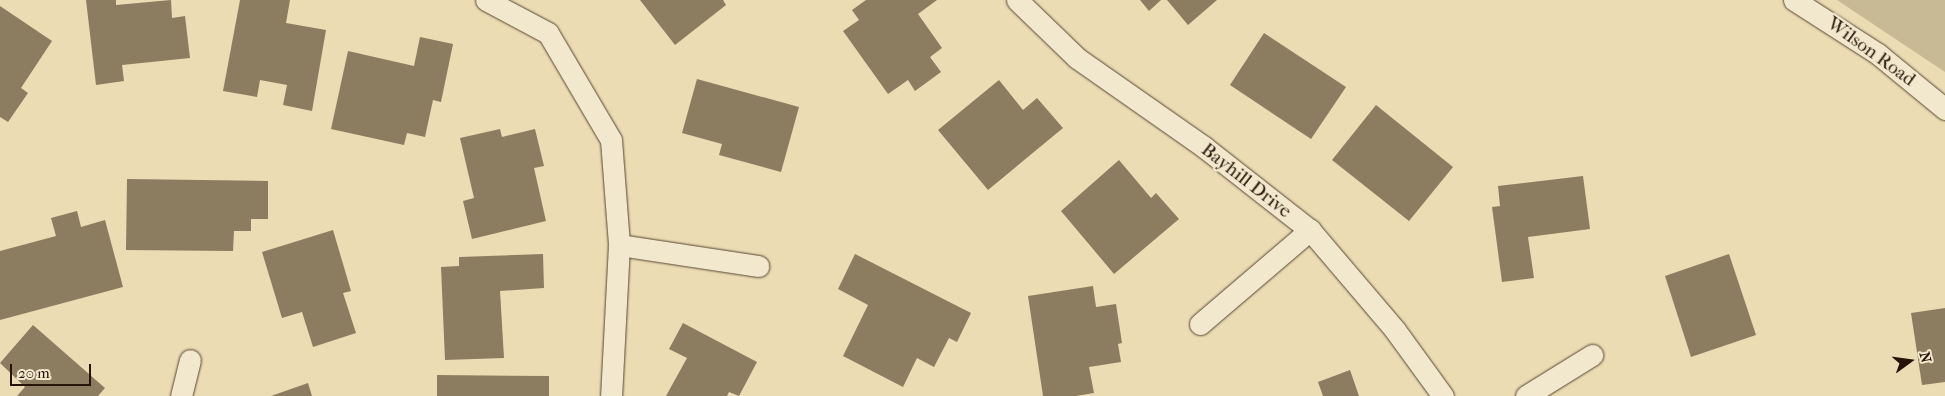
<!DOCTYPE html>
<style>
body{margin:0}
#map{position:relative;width:1945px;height:396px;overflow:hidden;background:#ebdcb3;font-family:"IM FELL French Canon",serif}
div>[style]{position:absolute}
.green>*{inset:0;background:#c9ba96}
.building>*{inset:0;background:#8c7c60}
.roads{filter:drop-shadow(0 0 1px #564632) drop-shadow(0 0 1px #564632)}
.street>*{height:21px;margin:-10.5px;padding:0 10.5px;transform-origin:10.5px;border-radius:10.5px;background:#f2e8ce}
span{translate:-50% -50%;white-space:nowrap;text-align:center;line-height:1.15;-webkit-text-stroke:5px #f2e8ce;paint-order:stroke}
.street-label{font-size:19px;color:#251407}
.north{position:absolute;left:1885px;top:336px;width:50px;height:50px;-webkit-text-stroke:4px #f2e8ce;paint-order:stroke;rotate:76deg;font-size:14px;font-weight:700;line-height:20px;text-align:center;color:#251407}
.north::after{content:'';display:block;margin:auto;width:18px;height:22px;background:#251407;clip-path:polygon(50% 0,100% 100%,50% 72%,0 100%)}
.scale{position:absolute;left:10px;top:364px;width:81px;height:22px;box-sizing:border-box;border:2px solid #251407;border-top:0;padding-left:6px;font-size:15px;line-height:18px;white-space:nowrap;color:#251407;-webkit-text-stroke:4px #f2e8ce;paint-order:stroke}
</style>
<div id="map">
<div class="green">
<i style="clip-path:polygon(1837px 0,1945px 0,1945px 72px)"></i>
</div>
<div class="building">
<i style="clip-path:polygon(86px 0,116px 0,116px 5px,171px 0,172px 18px,185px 16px,190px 58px,122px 65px,124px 81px,96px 85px)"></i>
<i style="clip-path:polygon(240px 0,290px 0,286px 23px,326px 30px,312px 111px,283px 105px,287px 85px,260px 80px,257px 97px,223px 91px)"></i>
<i style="clip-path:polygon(640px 0,723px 0,726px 5px,675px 45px)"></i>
<i style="clip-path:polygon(866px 0,937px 0,918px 14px,942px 48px,930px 57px,941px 72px,915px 91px,908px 80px,888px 94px,843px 31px,859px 20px,852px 10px)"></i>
<i style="clip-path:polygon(1140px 0,1161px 0,1149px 11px)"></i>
<i style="clip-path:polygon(1167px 0,1217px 0,1188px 25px)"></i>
<i style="clip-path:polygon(0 6px,52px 41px,21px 88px,28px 93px,8px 122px,0 117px)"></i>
<i style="clip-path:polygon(1264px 33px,1346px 87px,1311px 139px,1230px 85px)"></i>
<i style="clip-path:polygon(420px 37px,453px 44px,441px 102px,433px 100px,425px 137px,407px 133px,404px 145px,331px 129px,348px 51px,414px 66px)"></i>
<i style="clip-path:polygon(697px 79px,799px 107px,781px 172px,719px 155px,722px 144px,682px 133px)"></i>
<i style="clip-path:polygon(999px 80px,1023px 110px,1037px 98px,1063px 128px,988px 190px,938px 130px)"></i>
<i style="clip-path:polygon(1376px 105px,1453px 167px,1409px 221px,1332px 160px)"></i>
<i style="clip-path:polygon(500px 129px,502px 137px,535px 129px,544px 166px,534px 168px,546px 221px,472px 239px,463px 201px,474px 198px,460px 138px)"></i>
<i style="clip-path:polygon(1119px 160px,1151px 198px,1156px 193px,1179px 219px,1114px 274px,1061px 211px)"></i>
<i style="clip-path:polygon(1583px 176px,1590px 229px,1528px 237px,1534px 278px,1502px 282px,1492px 207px,1500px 206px,1498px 186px)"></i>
<i style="clip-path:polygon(127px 179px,268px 181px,268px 219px,251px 219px,251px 231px,234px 231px,233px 251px,126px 250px)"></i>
<i style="clip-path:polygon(77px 211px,81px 227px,105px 220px,123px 287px,0 320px,0 251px,56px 236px,51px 218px)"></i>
<i style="clip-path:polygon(333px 230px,351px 291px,343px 293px,356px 333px,313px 347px,302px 312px,282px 318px,262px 252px)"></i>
<i style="clip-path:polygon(543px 254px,544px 288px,500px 291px,504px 358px,445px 360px,441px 267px,459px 266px,459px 257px)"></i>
<i style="clip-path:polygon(855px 254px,971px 313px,957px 342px,949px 338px,934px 367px,917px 358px,903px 387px,843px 356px,868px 305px,838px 289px)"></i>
<i style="clip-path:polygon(1729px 254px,1756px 335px,1691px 357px,1665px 276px)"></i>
<i style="clip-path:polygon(1093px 286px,1096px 307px,1116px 304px,1122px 343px,1118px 344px,1121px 362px,1089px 367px,1094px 393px,1076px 396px,1043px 396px,1028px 296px)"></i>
<i style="clip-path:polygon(1945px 308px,1945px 382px,1922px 385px,1911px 313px)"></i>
<i style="clip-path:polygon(683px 323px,757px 362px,739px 396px,729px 392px,727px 396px,666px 396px,687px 358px,669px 349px)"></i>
<i style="clip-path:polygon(33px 325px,105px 388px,98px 396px,17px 396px,25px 387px,0 363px)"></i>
<i style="clip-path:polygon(1350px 370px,1359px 396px,1323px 396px,1318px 382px)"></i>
<i style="clip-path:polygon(437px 375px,549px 376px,549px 396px,437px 396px)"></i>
<i style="clip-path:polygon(308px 383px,312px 396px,271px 396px)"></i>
</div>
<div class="roads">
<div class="street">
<i style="left:486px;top:0;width:70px;rotate:28deg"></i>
<i style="left:548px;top:33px;width:124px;rotate:59.5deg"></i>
<i style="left:611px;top:140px;width:105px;rotate:85.6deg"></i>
<i style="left:619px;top:245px;width:151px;rotate:93deg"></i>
<i style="left:1017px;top:0;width:83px;rotate:44deg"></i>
<i style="left:1077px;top:58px;width:155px;rotate:35deg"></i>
<i style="left:1204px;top:147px;width:135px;rotate:38.1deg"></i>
<i style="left:1310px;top:230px;width:131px;rotate:49.6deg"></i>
<i style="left:1395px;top:330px;width:82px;rotate:54deg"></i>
<i style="left:1794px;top:0;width:100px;rotate:32.7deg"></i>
<i style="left:1878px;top:54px;width:87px;rotate:39.4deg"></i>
<i style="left:619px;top:245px;width:141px;rotate:8.6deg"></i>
<i style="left:1200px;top:324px;width:145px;rotate:-40.5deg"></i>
<i style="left:181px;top:396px;width:37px;rotate:-76deg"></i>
<i style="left:1526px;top:396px;width:78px;rotate:-31.8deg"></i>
</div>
</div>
<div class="street-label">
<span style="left:1871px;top:52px;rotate:36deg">Wilson Road</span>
<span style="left:1246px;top:181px;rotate:38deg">Bayhill Drive</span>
</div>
<div class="north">N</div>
<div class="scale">20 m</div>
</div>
